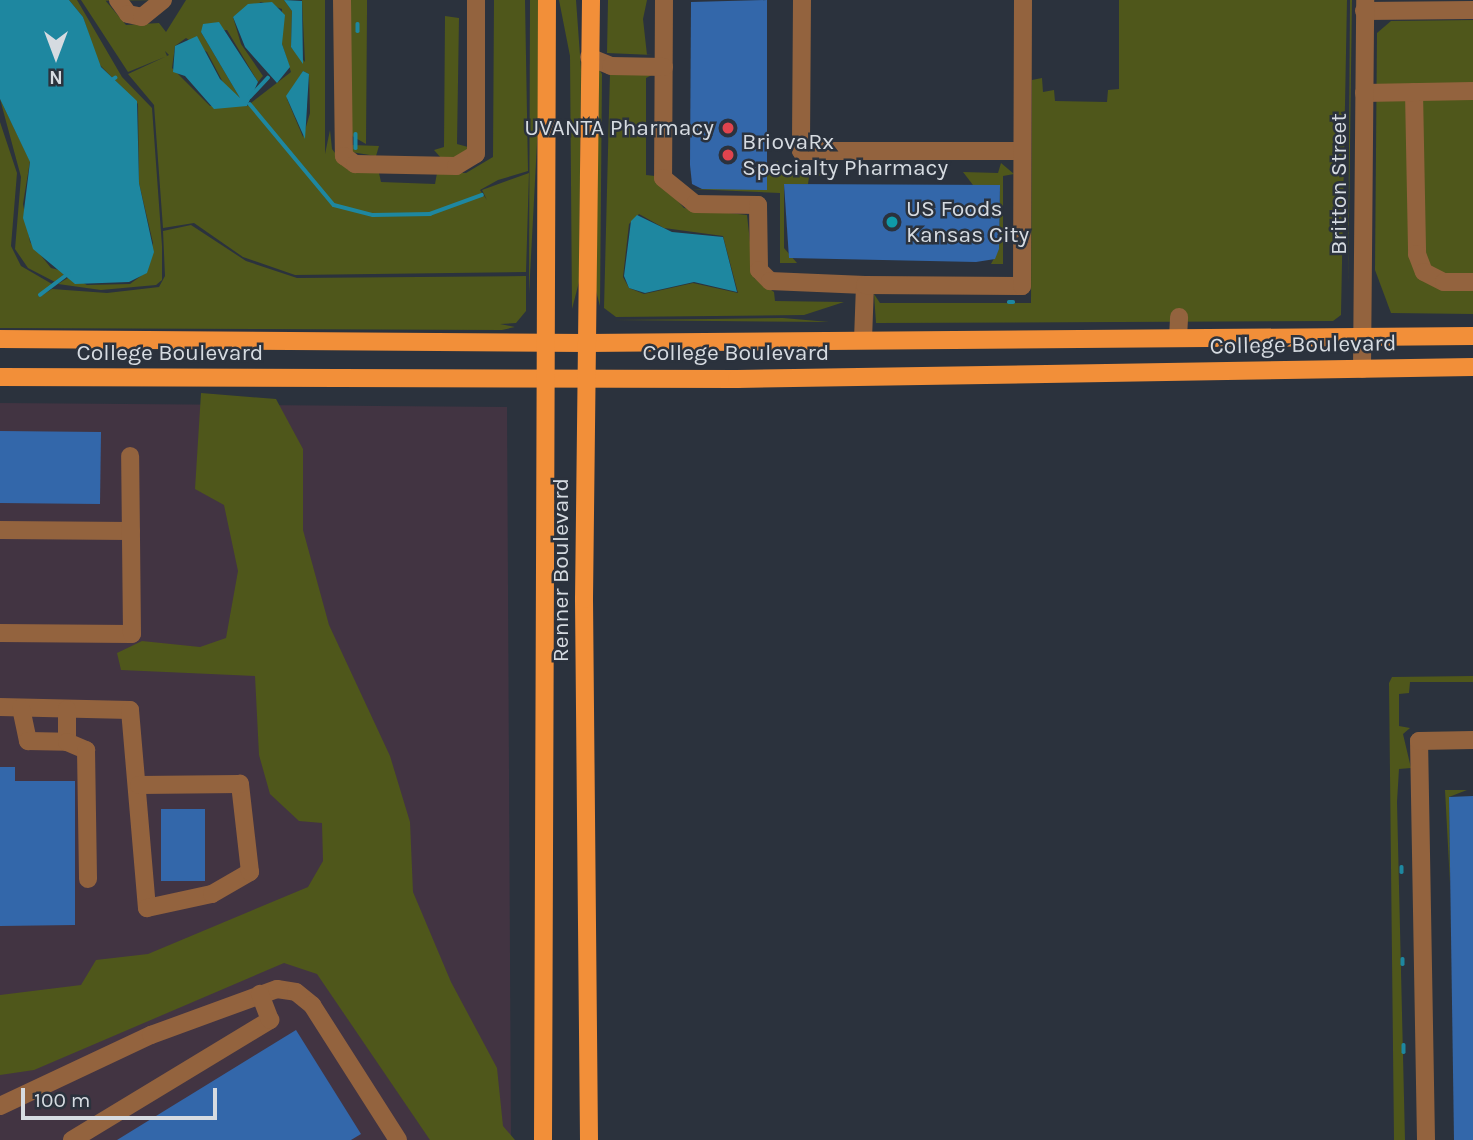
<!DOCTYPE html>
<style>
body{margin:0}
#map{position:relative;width:1473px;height:1140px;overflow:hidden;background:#2b323d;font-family:Karla,sans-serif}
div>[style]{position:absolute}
.industrial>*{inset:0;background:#423442}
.green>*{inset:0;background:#4f571b}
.water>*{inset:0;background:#1e87a0}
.stream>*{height:3.5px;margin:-1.75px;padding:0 1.75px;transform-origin:1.75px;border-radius:1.75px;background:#1e87a0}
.building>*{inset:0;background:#3367aa}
.minor>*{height:18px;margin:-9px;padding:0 9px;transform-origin:9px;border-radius:9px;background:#93633e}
.major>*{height:18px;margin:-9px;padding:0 9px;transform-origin:9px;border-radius:9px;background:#f28f39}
.dots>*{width:19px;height:19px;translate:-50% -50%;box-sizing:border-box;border:4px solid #2b323d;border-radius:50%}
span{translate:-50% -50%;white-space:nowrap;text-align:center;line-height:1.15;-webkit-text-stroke:5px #2b323d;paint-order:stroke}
.poi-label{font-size:23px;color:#d6dbe1}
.right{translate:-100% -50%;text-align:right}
.left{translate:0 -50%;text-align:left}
.street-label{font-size:23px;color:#d6dbe1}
.north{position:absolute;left:21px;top:21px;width:70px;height:70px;-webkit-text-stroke:5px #2b323d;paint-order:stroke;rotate:180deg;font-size:19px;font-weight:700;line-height:28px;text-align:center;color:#d6dbe1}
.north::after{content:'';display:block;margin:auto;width:24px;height:32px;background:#d6dbe1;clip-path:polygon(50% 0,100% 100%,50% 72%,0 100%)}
.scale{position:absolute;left:21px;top:1088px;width:196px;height:32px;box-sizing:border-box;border:4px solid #d6dbe1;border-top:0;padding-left:9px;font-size:21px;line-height:24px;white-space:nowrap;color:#d6dbe1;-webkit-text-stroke:5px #2b323d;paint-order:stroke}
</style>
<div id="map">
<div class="industrial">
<i style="clip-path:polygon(0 403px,507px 407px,511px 1140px,0 1140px)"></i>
</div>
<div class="green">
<i style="clip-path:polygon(69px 0,77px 0,122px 77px,152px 108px,162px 246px,162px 280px,156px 285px,101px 290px,58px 284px,71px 276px,87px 285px,130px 284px,145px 273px,153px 243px,139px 183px,138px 104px,98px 63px,83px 17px)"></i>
<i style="clip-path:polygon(evenodd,81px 0,105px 0,126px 25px,159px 23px,166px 32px,186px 0,284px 0,292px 11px,291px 47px,305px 62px,302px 0,325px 0,325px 154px,330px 130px,332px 149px,348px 170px,379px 173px,381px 182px,435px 184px,437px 173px,466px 173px,493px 157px,494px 0,525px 0,528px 171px,498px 180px,480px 190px,487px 200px,482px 190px,529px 173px,526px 272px,295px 275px,243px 257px,194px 223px,163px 228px,154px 105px,128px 74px,169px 55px,165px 51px,167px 56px,128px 72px,81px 0,261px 2px,282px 9px,282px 44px,291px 72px,247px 106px,210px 106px,172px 68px,175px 46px,186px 38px,207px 52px,227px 90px,240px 98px,201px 32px,227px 30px,258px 82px,263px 76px,241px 44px,233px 17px,261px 2px,81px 0,303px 71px,309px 74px,310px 113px,303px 137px,287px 99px,303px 71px)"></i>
<i style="clip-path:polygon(351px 0,367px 0,367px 11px,366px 144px,352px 136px,352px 145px,379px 146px,376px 156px,351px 152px)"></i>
<i style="clip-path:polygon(530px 0,539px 0,541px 68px,529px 294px)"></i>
<i style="clip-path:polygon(559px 0,576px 0,581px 69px,579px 282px,572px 309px,570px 56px)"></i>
<i style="clip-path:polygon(608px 0,647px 0,643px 19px,647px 55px,653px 55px,607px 53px)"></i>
<i style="clip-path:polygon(1119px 0,1347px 0,1341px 315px,1333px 321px,876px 323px,874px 294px,880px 303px,1031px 303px,1032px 80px,1042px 78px,1043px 92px,1054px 90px,1055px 101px,1107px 102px,1108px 90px,1119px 89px)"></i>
<i style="clip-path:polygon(1350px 0,1352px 0,1348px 290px)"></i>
<i style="clip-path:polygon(445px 16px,459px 18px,457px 144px,468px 147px,465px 157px,441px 158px,434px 150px,444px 147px)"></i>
<i style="clip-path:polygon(1473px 20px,1473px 314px,1391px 313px,1375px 270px,1377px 33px,1391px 21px)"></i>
<i style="clip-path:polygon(599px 69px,602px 74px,600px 306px,596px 291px)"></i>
<i style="clip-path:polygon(evenodd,610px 72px,656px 73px,646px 78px,646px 175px,655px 176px,684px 208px,747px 215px,754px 278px,774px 292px,775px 301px,844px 302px,804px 315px,616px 317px,604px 308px,610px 72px,639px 214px,664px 228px,723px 236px,738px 293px,693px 283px,644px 294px,629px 288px,623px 277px,629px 224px,639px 214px)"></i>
<i style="clip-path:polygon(0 99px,30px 161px,23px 204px,30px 242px,51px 268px,67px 272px,55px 282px,28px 268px,15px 249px,21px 177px)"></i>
<i style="clip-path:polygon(0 122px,17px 173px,11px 246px,21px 266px,52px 284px,41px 296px,52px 289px,107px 293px,159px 287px,165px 276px,163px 231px,191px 225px,246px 261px,297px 278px,526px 276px,526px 311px,516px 323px,500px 324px,515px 327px,502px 330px,0 328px)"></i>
<i style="clip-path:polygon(778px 161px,779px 173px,819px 173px,824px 165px,824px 175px,809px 177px,808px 184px,784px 184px,784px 248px,797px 263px,780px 263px,780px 193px,691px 189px,721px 189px)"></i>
<i style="clip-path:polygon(1001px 163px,1014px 174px,1003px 176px,1003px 264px,991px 264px,999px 249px,1000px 185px,973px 185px,963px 172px,998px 173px)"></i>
<i style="clip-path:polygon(783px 318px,829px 322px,613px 320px,710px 319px)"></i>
<i style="clip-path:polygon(201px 393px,276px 399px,303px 449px,303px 530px,329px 625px,390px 756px,410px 822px,413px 892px,451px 982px,497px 1068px,503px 1126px,515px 1140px,430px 1140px,317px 974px,284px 963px,34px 1070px,0 1075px,0 995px,81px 985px,96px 960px,148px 954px,308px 887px,323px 861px,322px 823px,299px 821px,270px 794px,259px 755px,255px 676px,121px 670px,117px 653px,142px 641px,200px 647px,226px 638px,238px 571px,224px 505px,195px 489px)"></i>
<i style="clip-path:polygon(1473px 676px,1473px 682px,1410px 682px,1409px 693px,1399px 694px,1399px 726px,1410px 728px,1403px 734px,1411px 768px,1399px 769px,1397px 802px,1405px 1140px,1394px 1140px,1389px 683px,1392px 677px)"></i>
<i style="clip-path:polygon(1445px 790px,1467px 790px,1449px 797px,1450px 884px)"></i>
</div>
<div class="water">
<i style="clip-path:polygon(0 0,69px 0,83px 17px,101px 67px,137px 101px,139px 183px,154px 252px,147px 273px,129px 282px,75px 284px,33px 249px,23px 218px,30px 162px,0 99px)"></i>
<i style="clip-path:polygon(284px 0,302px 1px,303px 64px,291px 47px,292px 11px)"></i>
<i style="clip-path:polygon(272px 2px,285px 15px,282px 44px,290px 67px,277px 83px,245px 47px,233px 17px,248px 4px)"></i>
<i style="clip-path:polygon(219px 22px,258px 82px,247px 106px,214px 109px,185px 76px,173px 72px,175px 46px,197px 36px,220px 79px,240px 98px,201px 32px,203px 24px)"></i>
<i style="clip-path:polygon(303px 71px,309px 74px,305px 139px,286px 96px)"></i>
<i style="clip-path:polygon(637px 215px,672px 232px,723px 237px,737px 292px,694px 282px,645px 293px,629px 288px,624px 276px,631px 221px)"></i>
</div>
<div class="stream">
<i style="left:358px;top:24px;width:7px;rotate:90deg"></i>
<i style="left:112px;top:80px;width:4px;rotate:-34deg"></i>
<i style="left:250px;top:97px;width:26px;rotate:-47deg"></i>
<i style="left:250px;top:104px;width:131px;rotate:50.3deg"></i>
<i style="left:334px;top:205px;width:40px;rotate:14.4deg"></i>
<i style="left:373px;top:215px;width:57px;rotate:-1deg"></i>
<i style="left:430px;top:214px;width:55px;rotate:-20.1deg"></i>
<i style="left:356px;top:134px;width:14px;rotate:90deg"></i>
<i style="left:40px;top:295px;width:36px;rotate:-37deg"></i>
<i style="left:1009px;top:302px;width:4px"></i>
<i style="left:1402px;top:867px;width:5px;rotate:90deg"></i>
<i style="left:1403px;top:959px;width:5px;rotate:90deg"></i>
<i style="left:1404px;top:1045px;width:7px;rotate:90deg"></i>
</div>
<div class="building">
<i style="clip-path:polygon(767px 0,767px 190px,702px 189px,692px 184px,690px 165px,691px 2px)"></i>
<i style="clip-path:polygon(784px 184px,1000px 185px,999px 249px,995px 259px,976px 262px,789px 258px)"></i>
<i style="clip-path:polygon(0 431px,101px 432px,100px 504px,0 503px)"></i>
<i style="clip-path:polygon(0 767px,15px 767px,15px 781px,75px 781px,75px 925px,0 926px)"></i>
<i style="clip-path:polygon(1473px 796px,1473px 1140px,1454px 1140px,1449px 797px)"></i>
<i style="clip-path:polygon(161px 809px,205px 809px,205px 881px,161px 881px)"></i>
<i style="clip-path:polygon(296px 1030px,361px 1134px,351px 1140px,117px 1140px)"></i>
</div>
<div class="minor">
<i style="left:118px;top:0;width:17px;rotate:54deg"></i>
<i style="left:128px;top:14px;width:14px;rotate:12deg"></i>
<i style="left:142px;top:17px;width:27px;rotate:-39deg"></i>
<i style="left:342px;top:0;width:156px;rotate:89.3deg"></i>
<i style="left:344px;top:156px;width:14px;rotate:36deg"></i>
<i style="left:355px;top:164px;width:101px;rotate:1.1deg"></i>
<i style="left:456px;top:166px;width:23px;rotate:-31deg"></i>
<i style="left:476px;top:154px;width:154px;rotate:-90deg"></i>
<i style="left:664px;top:0;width:178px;rotate:90.3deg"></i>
<i style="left:663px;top:178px;width:41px;rotate:39.1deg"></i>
<i style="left:695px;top:204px;width:63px;rotate:0.9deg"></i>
<i style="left:758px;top:205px;width:65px;rotate:89.1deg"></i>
<i style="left:759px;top:270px;width:16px;rotate:45deg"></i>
<i style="left:770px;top:281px;width:95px;rotate:2.4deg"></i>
<i style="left:865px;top:285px;width:55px;rotate:92.1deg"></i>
<i style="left:802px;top:0;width:151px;rotate:90.4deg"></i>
<i style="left:801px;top:151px;width:221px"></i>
<i style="left:1364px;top:11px;width:109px;rotate:-0.5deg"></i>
<i style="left:589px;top:57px;width:24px;rotate:22deg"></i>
<i style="left:611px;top:66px;width:53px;rotate:1.1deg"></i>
<i style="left:1414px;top:92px;width:162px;rotate:88.9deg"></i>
<i style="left:1417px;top:254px;width:19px;rotate:69deg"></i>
<i style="left:1424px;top:272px;width:22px;rotate:27deg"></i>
<i style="left:1444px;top:282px;width:29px"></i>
<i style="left:1364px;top:93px;width:109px;rotate:-1.1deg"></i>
<i style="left:865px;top:285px;width:157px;rotate:0.4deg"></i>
<i style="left:1022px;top:286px;width:286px;rotate:-89.8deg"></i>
<i style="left:1178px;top:338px;width:21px;rotate:-87deg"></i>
<i style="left:1362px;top:369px;width:369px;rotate:-89.5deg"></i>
<i style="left:0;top:530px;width:131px;rotate:0.4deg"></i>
<i style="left:0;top:633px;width:132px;rotate:0.4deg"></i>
<i style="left:132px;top:634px;width:178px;rotate:-90.6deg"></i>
<i style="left:0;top:707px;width:130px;rotate:1.3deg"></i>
<i style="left:130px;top:710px;width:199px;rotate:85.1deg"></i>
<i style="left:147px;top:908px;width:66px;rotate:-12.2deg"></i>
<i style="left:212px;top:894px;width:44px;rotate:-30.1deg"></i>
<i style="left:250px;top:872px;width:89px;rotate:-96.5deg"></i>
<i style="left:240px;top:784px;width:101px;rotate:179.4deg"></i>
<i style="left:21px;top:708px;width:34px;rotate:78deg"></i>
<i style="left:28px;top:741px;width:39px;rotate:1deg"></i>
<i style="left:67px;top:709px;width:33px;rotate:90deg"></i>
<i style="left:67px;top:742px;width:21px;rotate:23deg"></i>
<i style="left:86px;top:750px;width:129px;rotate:89.1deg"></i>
<i style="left:0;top:1106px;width:167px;rotate:-25.2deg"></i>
<i style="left:151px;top:1035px;width:134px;rotate:-20.1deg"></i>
<i style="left:277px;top:989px;width:19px;rotate:9deg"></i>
<i style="left:296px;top:992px;width:21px;rotate:39deg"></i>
<i style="left:312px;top:1005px;width:160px;rotate:57.5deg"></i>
<i style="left:72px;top:1140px;width:232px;rotate:-31.2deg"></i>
<i style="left:270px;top:1020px;width:28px;rotate:-111deg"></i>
<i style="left:1426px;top:1140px;width:399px;rotate:-91deg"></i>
<i style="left:1419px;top:741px;width:54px;rotate:-1.1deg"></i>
</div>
<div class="major">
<i style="left:0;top:339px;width:586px;rotate:0.39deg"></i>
<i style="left:586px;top:343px;width:887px;rotate:-0.45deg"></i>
<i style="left:0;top:377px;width:737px;rotate:0.16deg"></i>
<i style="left:737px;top:379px;width:736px;rotate:-0.93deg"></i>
<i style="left:543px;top:1140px;width:1140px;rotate:-89.8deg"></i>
<i style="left:589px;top:1140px;width:541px;rotate:-90.53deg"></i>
<i style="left:584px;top:599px;width:599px;rotate:-89.33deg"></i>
</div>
<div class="dots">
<i style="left:728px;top:128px;background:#e0444e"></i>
<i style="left:728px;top:155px;background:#e0444e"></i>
<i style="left:892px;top:222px;background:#0f9aa8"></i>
</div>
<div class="poi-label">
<span class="right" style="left:714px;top:128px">UVANTA Pharmacy</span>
<span class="left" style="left:742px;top:155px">BriovaRx<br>Specialty Pharmacy</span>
<span class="left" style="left:906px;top:222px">US Foods<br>Kansas City</span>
</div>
<div class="street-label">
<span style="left:1339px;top:184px;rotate:-90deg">Britton Street</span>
<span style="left:1303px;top:345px;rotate:-1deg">College Boulevard</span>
<span style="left:170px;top:353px">College Boulevard</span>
<span style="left:736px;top:353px">College Boulevard</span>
<span style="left:561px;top:570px;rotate:-90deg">Renner Boulevard</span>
</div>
<div class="north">N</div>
<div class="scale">100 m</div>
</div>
